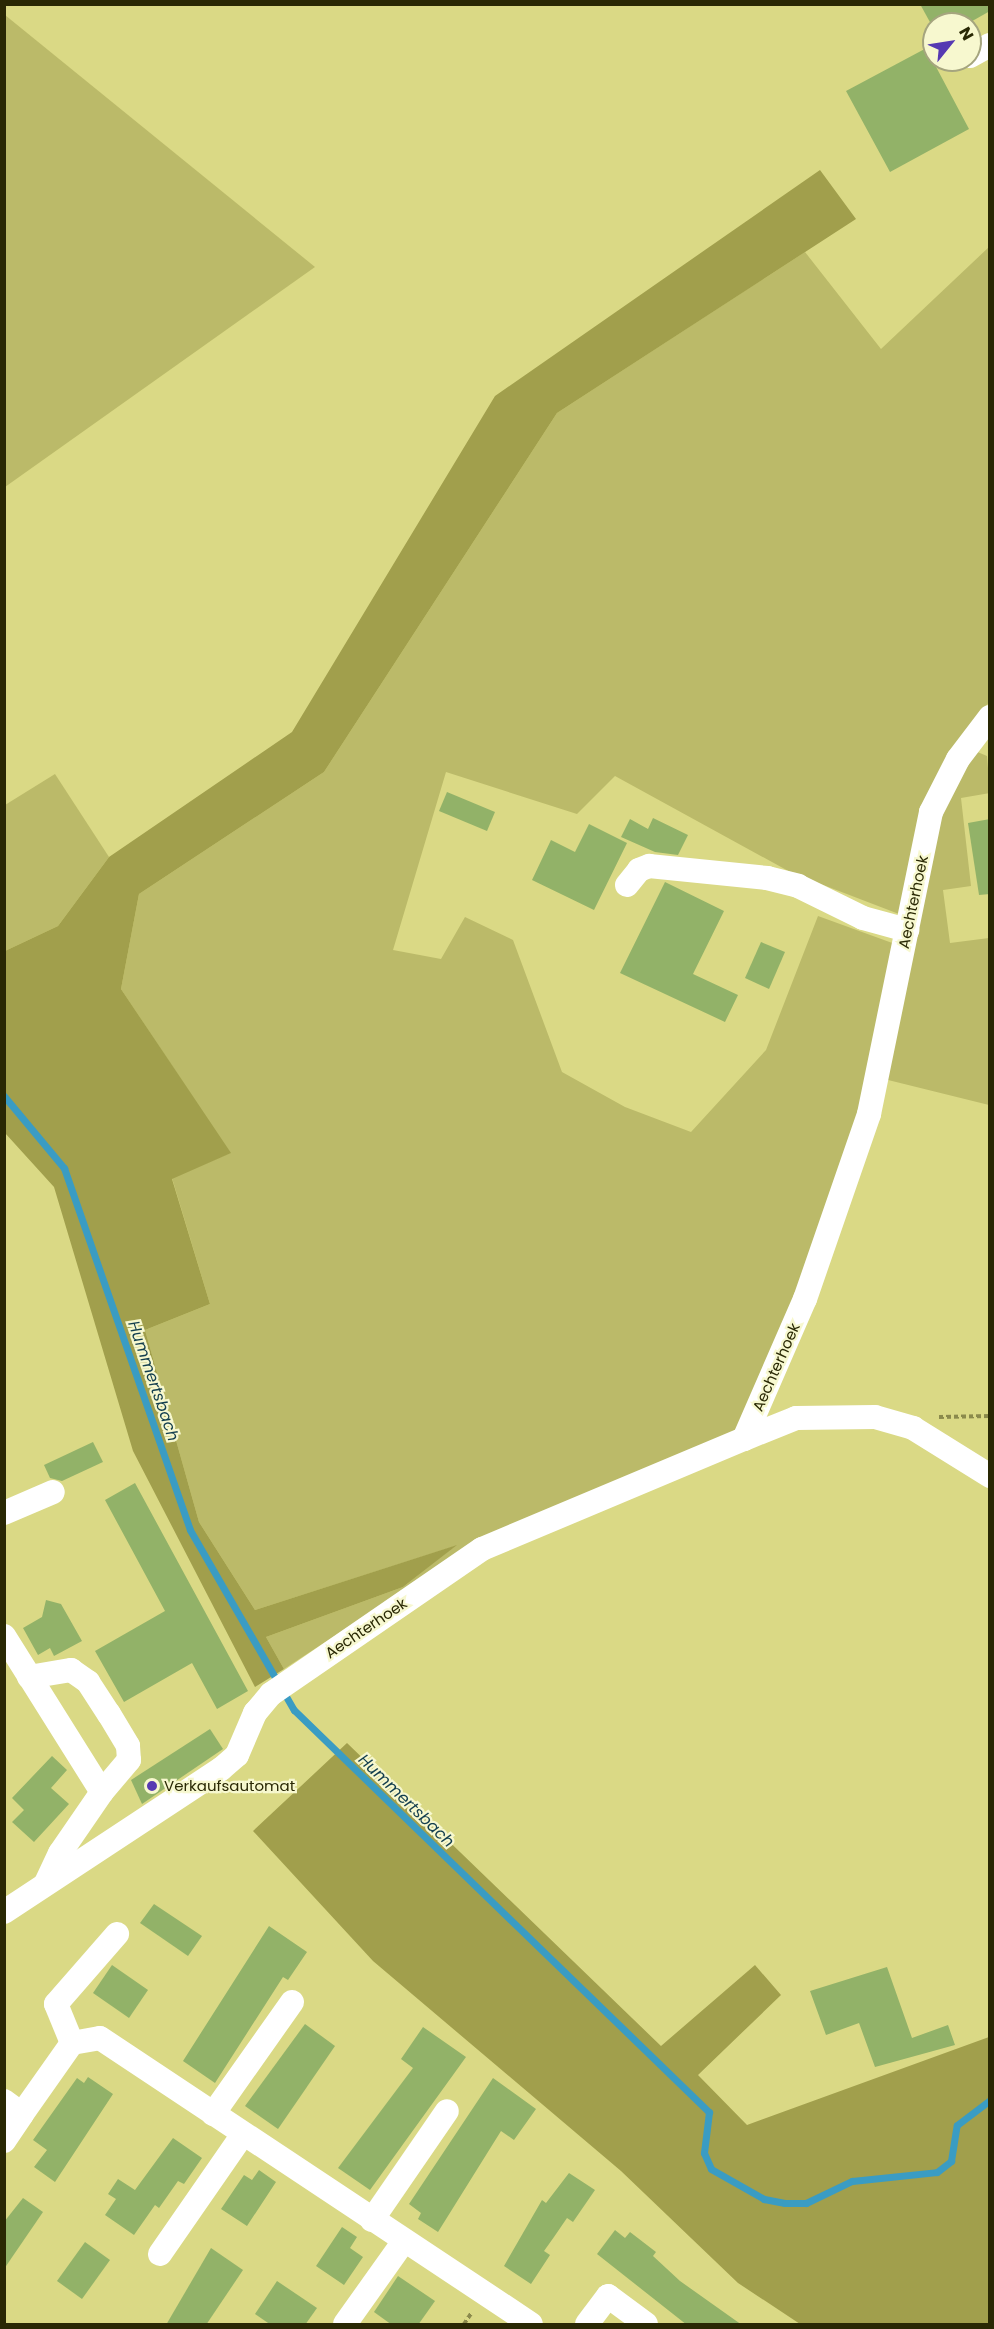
<!DOCTYPE html>
<style>
body{margin:0}
#map{position:relative;width:994px;height:2329px;overflow:hidden;background:#dad985;font-family:Poppins,sans-serif}
div>[style]{position:absolute}
.green>*{inset:0;background:#bbba69}
.forest>*{inset:0;background:#a19f4c}
.stream>*{height:7px;margin:-3.5px;padding:0 3.5px;transform-origin:3.5px;border-radius:3.5px;background:#3a9cc3}
.building>*{inset:0;background:#92b268}
.path>*{height:4px;margin-top:-2px;transform-origin:0;background:repeating-linear-gradient(90deg,#8b8a4c 0 4.5px,transparent 0 7.5px)}
.minor>*{height:24px;margin:-12px;padding:0 12px;transform-origin:12px;border-radius:12px;background:#fff}
.dots>*{width:16px;height:16px;translate:-50% -50%;box-sizing:border-box;border:3px solid #f7f8cf;border-radius:50%}
span{translate:-50% -50%;white-space:nowrap;text-align:center;line-height:1.15;-webkit-text-stroke:4.5px #f7f8cf;paint-order:stroke}
.street-label{font-size:15px;color:#292804}
.poi-label{font-size:15px;color:#292804}
.left{translate:0 -50%;text-align:left}
.water-label{font-size:16px;color:#133e4e;font-style:italic}
.frame{position:absolute;inset:0;border:6px solid #292804;pointer-events:none}
.north{position:absolute;left:922px;top:12px;width:60px;height:60px;box-sizing:border-box;background:#f7f8cf;border:2px solid #a5a57e;border-radius:50%;rotate:60deg;font-size:16px;font-weight:700;line-height:24px;text-align:center;color:#292804}
.north::after{content:'';display:block;margin:auto;width:21px;height:27px;background:#563ab2;clip-path:polygon(50% 0,100% 100%,50% 72%,0 100%)}
</style>
<div id="map">
<div class="green">
<i style="clip-path:polygon(5px 15px,315px 267px,5px 487px,4px 487px)"></i>
<i style="clip-path:polygon(989px 247px,989px 702px,948px 757px,899px 914px,792px 873px,615px 776px,577px 814px,446px 772px,393px 950px,441px 959px,465px 917px,513px 940px,562px 1072px,625px 1107px,691px 1132px,766px 1050px,818px 916px,895px 944px,859px 1113px,795px 1303px,734px 1434px,481px 1540px,284px 1669px,266px 1637px,403px 1587px,455px 1546px,255px 1610px,199px 1522px,145px 1330px,210px 1304px,172px 1178px,230px 1153px,121px 989px,139px 894px,324px 772px,557px 413px,805px 252px,881px 349px)"></i>
<i style="clip-path:polygon(975px 751px,987px 756px,990px 793px,961px 798px,971px 886px,943px 890px,950px 943px,989px 938px,989px 1105px,884px 1079px,934px 823px)"></i>
<i style="clip-path:polygon(55px 774px,109px 857px,58px 926px,5px 951px,5px 805px)"></i>
</div>
<div class="forest">
<i style="clip-path:polygon(820px 170px,856px 219px,557px 413px,324px 772px,139px 894px,121px 989px,231px 1153px,172px 1179px,210px 1304px,145px 1330px,199px 1522px,255px 1610px,457px 1545px,403px 1587px,266px 1637px,284px 1669px,255px 1687px,133px 1451px,54px 1187px,5px 1133px,5px 951px,58px 926px,109px 857px,292px 732px,495px 396px)"></i>
<i style="clip-path:polygon(347px 1743px,661px 2046px,755px 1965px,781px 1995px,698px 2075px,747px 2125px,989px 2037px,989px 2324px,800px 2324px,738px 2283px,621px 2171px,373px 1961px,253px 1831px)"></i>
</div>
<div class="stream">
<i style="left:4px;top:1096px;width:94px;rotate:50.2deg"></i>
<i style="left:64px;top:1168px;width:383px;rotate:70.8deg"></i>
<i style="left:190px;top:1530px;width:208px;rotate:60deg"></i>
<i style="left:294px;top:1710px;width:578px;rotate:44.09deg"></i>
<i style="left:709px;top:2112px;width:41px;rotate:97deg"></i>
<i style="left:704px;top:2153px;width:17px;rotate:66deg"></i>
<i style="left:711px;top:2169px;width:61px;rotate:29.5deg"></i>
<i style="left:764px;top:2199px;width:21px;rotate:11deg"></i>
<i style="left:785px;top:2203px;width:21px"></i>
<i style="left:806px;top:2203px;width:51px;rotate:-25.6deg"></i>
<i style="left:852px;top:2181px;width:85px;rotate:-6deg"></i>
<i style="left:937px;top:2172px;width:18px;rotate:-38deg"></i>
<i style="left:951px;top:2161px;width:36px;rotate:-81deg"></i>
<i style="left:957px;top:2125px;width:41px;rotate:-37.1deg"></i>
</div>
<div class="building">
<i style="clip-path:polygon(920px 4px,990px 4px,990px 11px,967px 24px,931px 24px)"></i>
<i style="clip-path:polygon(934px 44px,934px 63px,969px 129px,890px 172px,846px 91px)"></i>
<i style="clip-path:polygon(447px 792px,495px 812px,487px 831px,439px 811px)"></i>
<i style="clip-path:polygon(653px 818px,688px 835px,678px 855px,655px 852px,621px 837px,630px 819px,648px 829px)"></i>
<i style="clip-path:polygon(990px 819px,990px 894px,979px 895px,968px 823px)"></i>
<i style="clip-path:polygon(589px 824px,627px 843px,594px 910px,532px 880px,551px 840px,575px 852px)"></i>
<i style="clip-path:polygon(665px 882px,724px 911px,693px 974px,738px 995px,725px 1022px,620px 973px)"></i>
<i style="clip-path:polygon(761px 942px,785px 952px,769px 989px,745px 978px)"></i>
<i style="clip-path:polygon(93px 1442px,103px 1462px,62px 1481px,50px 1478px,44px 1465px)"></i>
<i style="clip-path:polygon(135px 1483px,248px 1691px,217px 1709px,192px 1663px,124px 1702px,95px 1651px,165px 1611px,105px 1500px)"></i>
<i style="clip-path:polygon(46px 1600px,61px 1604px,82px 1641px,54px 1656px,50px 1648px,38px 1655px,23px 1628px,42px 1617px)"></i>
<i style="clip-path:polygon(210px 1729px,223px 1749px,142px 1804px,131px 1780px)"></i>
<i style="clip-path:polygon(52px 1756px,67px 1770px,51px 1788px,69px 1804px,34px 1842px,12px 1822px,24px 1810px,12px 1798px)"></i>
<i style="clip-path:polygon(154px 1904px,202px 1936px,188px 1956px,140px 1923px)"></i>
<i style="clip-path:polygon(269px 1926px,307px 1952px,288px 1980px,283px 1977px,215px 2083px,183px 2061px)"></i>
<i style="clip-path:polygon(112px 1965px,148px 1990px,129px 2018px,93px 1993px)"></i>
<i style="clip-path:polygon(887px 1967px,912px 2038px,948px 2025px,955px 2045px,875px 2067px,859px 2023px,826px 2035px,810px 1991px)"></i>
<i style="clip-path:polygon(305px 2024px,335px 2046px,278px 2129px,245px 2106px)"></i>
<i style="clip-path:polygon(423px 2027px,466px 2057px,370px 2190px,338px 2168px,413px 2068px,401px 2059px)"></i>
<i style="clip-path:polygon(88px 2077px,113px 2094px,55px 2182px,34px 2167px,47px 2150px,33px 2140px,77px 2078px,84px 2083px)"></i>
<i style="clip-path:polygon(493px 2078px,536px 2109px,514px 2140px,501px 2131px,438px 2232px,418px 2219px,421px 2213px,409px 2204px)"></i>
<i style="clip-path:polygon(173px 2138px,202px 2158px,184px 2184px,178px 2181px,159px 2208px,155px 2205px,134px 2235px,105px 2215px,116px 2199px,108px 2194px,118px 2179px,135px 2190px)"></i>
<i style="clip-path:polygon(259px 2170px,276px 2182px,247px 2226px,221px 2209px,244px 2175px,252px 2180px)"></i>
<i style="clip-path:polygon(569px 2173px,595px 2190px,573px 2222px,567px 2218px,554px 2237px,544px 2251px,550px 2255px,531px 2284px,504px 2266px,542px 2200px,546px 2203px)"></i>
<i style="clip-path:polygon(23px 2198px,43px 2212px,4px 2269px,4px 2222px)"></i>
<i style="clip-path:polygon(342px 2227px,357px 2237px,350px 2248px,363px 2257px,344px 2285px,316px 2266px)"></i>
<i style="clip-path:polygon(615px 2230px,625px 2238px,630px 2232px,656px 2252px,653px 2256px,680px 2281px,742px 2325px,687px 2325px,597px 2254px)"></i>
<i style="clip-path:polygon(85px 2242px,110px 2260px,82px 2299px,57px 2281px)"></i>
<i style="clip-path:polygon(211px 2248px,243px 2270px,206px 2325px,166px 2325px)"></i>
<i style="clip-path:polygon(398px 2276px,435px 2301px,418px 2325px,392px 2325px,374px 2312px)"></i>
<i style="clip-path:polygon(277px 2281px,317px 2308px,305px 2325px,271px 2325px,255px 2314px)"></i>
</div>
<div class="path">
<i style="left:939px;top:1417px;width:51px;rotate:-1.1deg"></i>
<i style="left:464px;top:2324px;width:14px;rotate:-56deg"></i>
</div>
<div class="minor">
<i style="left:970px;top:56px;width:23px;rotate:-29deg"></i>
<i style="left:627px;top:885px;width:19px;rotate:-51deg"></i>
<i style="left:639px;top:870px;width:11px;rotate:-22deg"></i>
<i style="left:649px;top:866px;width:119px;rotate:5.8deg"></i>
<i style="left:767px;top:878px;width:32px;rotate:14deg"></i>
<i style="left:798px;top:886px;width:72px;rotate:26.2deg"></i>
<i style="left:863px;top:918px;width:46px;rotate:15.3deg"></i>
<i style="left:744px;top:1439px;width:56px;rotate:-22deg"></i>
<i style="left:796px;top:1418px;width:79px;rotate:-0.7deg"></i>
<i style="left:875px;top:1417px;width:40px;rotate:16deg"></i>
<i style="left:913px;top:1428px;width:91px;rotate:31.9deg"></i>
<i style="left:4px;top:1513px;width:53px;rotate:-23.2deg"></i>
<i style="left:4px;top:1636px;width:184px;rotate:57.9deg"></i>
<i style="left:102px;top:1792px;width:74px;rotate:124.5deg"></i>
<i style="left:60px;top:1853px;width:33px;rotate:115deg"></i>
<i style="left:29px;top:1677px;width:43px;rotate:-9.5deg"></i>
<i style="left:71px;top:1670px;width:21px;rotate:35deg"></i>
<i style="left:88px;top:1682px;width:38px;rotate:57deg"></i>
<i style="left:109px;top:1714px;width:37px;rotate:59deg"></i>
<i style="left:128px;top:1746px;width:14px;rotate:86deg"></i>
<i style="left:129px;top:1760px;width:42px;rotate:130.2deg"></i>
<i style="left:4px;top:1912px;width:260px;rotate:-33.4deg"></i>
<i style="left:221px;top:1769px;width:21px;rotate:-41deg"></i>
<i style="left:237px;top:1755px;width:46px;rotate:-66.8deg"></i>
<i style="left:255px;top:1713px;width:25px;rotate:-50deg"></i>
<i style="left:271px;top:1694px;width:256px;rotate:-34.5deg"></i>
<i style="left:482px;top:1549px;width:284px;rotate:-22.8deg"></i>
<i style="left:744px;top:1439px;width:153px;rotate:-66.5deg"></i>
<i style="left:805px;top:1299px;width:196px;rotate:-70.9deg"></i>
<i style="left:869px;top:1114px;width:308px;rotate:-78.4deg"></i>
<i style="left:931px;top:812px;width:59px;rotate:-63deg"></i>
<i style="left:958px;top:759px;width:53px;rotate:-52.7deg"></i>
<i style="left:72px;top:2043px;width:42px;rotate:-112.3deg"></i>
<i style="left:56px;top:2004px;width:93px;rotate:-48.9deg"></i>
<i style="left:4px;top:2101px;width:22px;rotate:36deg"></i>
<i style="left:22px;top:2114px;width:87px;rotate:-54.8deg"></i>
<i style="left:72px;top:2043px;width:28px;rotate:-10deg"></i>
<i style="left:100px;top:2038px;width:517px;rotate:33.57deg"></i>
<i style="left:213px;top:2114px;width:137px;rotate:-54.8deg"></i>
<i style="left:4px;top:2141px;width:32px;rotate:-56deg"></i>
<i style="left:372px;top:2220px;width:132px;rotate:-55.5deg"></i>
<i style="left:160px;top:2254px;width:146px;rotate:-55.3deg"></i>
<i style="left:345px;top:2324px;width:102px;rotate:-54.6deg"></i>
<i style="left:587px;top:2324px;width:35px;rotate:-53deg"></i>
<i style="left:608px;top:2296px;width:47px;rotate:36.4deg"></i>
</div>
<div class="dots">
<i style="left:152px;top:1786px;background:#563ab2"></i>
</div>
<div class="street-label">
<span style="left:913px;top:902px;rotate:-78deg">Aechterhoek</span>
<span style="left:776px;top:1367px;rotate:-66deg">Aechterhoek</span>
<span style="left:366px;top:1628px;rotate:-34deg">Aechterhoek</span>
</div>
<div class="poi-label">
<span class="left" style="left:164px;top:1786px">Verkaufsautomat</span>
</div>
<div class="water-label">
<span style="left:153px;top:1381px;rotate:71deg">Hummertsbach</span>
<span style="left:406px;top:1801px;rotate:44deg">Hummertsbach</span>
</div>
<div class="frame"></div>
<div class="north">N</div>
</div>
